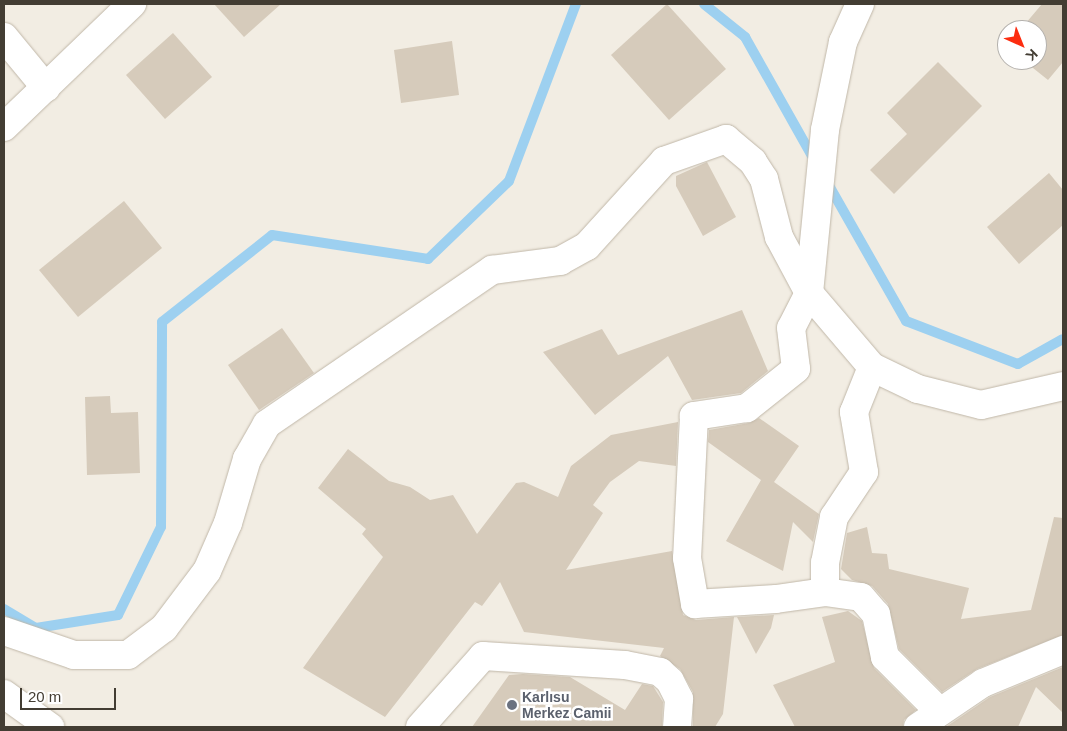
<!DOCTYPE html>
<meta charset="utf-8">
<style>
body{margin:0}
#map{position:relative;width:1067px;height:731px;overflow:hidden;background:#f2ede3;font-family:Arial,sans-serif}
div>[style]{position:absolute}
.stream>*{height:10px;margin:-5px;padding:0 5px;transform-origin:5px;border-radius:5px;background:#9dd0f0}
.building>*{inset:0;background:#d6cbbb}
.roads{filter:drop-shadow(0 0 1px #c0b7a8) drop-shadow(0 0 1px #c0b7a8)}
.minor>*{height:28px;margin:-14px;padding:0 14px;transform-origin:14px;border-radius:14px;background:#fff}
.dots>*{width:14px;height:14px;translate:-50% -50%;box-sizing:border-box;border:2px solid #fff;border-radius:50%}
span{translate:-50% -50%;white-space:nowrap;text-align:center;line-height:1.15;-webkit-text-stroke:5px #fff;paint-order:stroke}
.worship-label{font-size:14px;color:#5b616d;font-weight:700}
.left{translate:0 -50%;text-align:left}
.frame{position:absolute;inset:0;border:5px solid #433d33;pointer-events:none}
.north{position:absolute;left:997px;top:20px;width:50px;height:50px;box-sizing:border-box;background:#fff;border:1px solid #b4b1ad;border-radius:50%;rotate:136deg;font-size:14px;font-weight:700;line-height:20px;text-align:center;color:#433d33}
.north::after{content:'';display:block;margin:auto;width:18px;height:22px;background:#fc2d10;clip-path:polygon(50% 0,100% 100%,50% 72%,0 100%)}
.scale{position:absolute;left:20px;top:688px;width:96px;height:22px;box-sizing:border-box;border:2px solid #433d33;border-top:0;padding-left:6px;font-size:15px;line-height:18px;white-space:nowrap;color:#433d33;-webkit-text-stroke:4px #fff;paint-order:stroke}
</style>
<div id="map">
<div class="stream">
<i style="left:704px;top:4px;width:53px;rotate:38.8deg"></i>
<i style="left:745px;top:37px;width:142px;rotate:60.6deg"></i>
<i style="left:827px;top:182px;width:160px;rotate:60.4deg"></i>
<i style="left:906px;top:321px;width:120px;rotate:21deg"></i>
<i style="left:1018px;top:364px;width:51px;rotate:-29.1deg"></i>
<i style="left:4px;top:609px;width:37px;rotate:31deg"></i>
<i style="left:36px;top:628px;width:83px;rotate:-9deg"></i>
<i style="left:118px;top:615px;width:98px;rotate:-64deg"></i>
<i style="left:161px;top:527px;width:205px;rotate:-89.7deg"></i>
<i style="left:162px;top:322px;width:140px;rotate:-38.3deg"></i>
<i style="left:272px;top:235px;width:158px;rotate:8.7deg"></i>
<i style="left:428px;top:259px;width:112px;rotate:-43.9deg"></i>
<i style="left:509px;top:181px;width:189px;rotate:-69.3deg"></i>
</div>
<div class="building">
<i style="clip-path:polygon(214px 4px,281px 4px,244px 37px)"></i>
<i style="clip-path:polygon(667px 4px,726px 69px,669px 120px,611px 55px)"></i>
<i style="clip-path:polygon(1042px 4px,1063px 4px,1063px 62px,1048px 80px,1023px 60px,1037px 60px,1037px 30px,1020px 30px)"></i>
<i style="clip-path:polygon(173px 33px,212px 77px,165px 119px,126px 75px)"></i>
<i style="clip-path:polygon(452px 41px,459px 95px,401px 103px,394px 50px)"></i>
<i style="clip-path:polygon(938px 62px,982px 106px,894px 194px,870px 170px,907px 134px,887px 113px)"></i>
<i style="clip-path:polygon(707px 162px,736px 217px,703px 236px,676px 186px,676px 176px)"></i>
<i style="clip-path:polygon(1049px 173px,1063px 190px,1063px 225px,1019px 264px,987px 227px)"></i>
<i style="clip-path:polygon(124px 201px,162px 248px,78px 317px,39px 270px)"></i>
<i style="clip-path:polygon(742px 310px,768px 371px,741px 393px,692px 400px,668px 356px,595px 415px,543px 352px,602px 329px,618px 355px)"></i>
<i style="clip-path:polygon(282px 328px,314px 373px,259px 410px,228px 365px)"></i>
<i style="clip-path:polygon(110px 396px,111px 413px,138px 412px,140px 473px,87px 475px,85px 397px)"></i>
<i style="clip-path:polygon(759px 418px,799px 446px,774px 482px,819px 514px,813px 542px,793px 522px,783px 571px,726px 541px,761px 480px,708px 442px,709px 430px,749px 423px)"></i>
<i style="clip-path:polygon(678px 422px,676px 466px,639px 461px,610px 482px,593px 505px,603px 513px,566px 570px,672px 551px,683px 615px,696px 620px,734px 617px,723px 714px,715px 727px,693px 727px,693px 692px,680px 669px,660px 656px,664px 648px,524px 632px,500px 582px,482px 606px,475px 602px,385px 717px,303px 668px,383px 557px,362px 534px,366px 529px,318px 488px,348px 449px,389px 481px,410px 487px,430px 500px,453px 495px,477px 534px,516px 483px,524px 482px,558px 497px,571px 466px,611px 435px)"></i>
<i style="clip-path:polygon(1054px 517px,1063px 518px,1063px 635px,977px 669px,942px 692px,899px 649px,888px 604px,872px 586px,852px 580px,841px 569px,847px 533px,867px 527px,872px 553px,887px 554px,889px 569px,969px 588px,961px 619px,1031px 610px)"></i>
<i style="clip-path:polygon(848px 611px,862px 621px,874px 668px,916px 710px,904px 720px,903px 727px,795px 727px,773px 685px,835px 662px,822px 617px)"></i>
<i style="clip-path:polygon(774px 615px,771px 628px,756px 654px,737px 617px)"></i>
<i style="clip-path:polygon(1063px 667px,1063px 713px,1036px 687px,1018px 727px,946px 727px,990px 697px)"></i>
<i style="clip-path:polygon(523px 674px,570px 677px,625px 710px,642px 684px,653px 686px,663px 702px,662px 727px,472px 727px,509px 675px)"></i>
</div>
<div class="roads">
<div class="minor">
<i style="left:860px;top:4px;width:42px;rotate:114.1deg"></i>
<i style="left:843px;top:42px;width:90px;rotate:101.6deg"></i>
<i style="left:825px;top:130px;width:164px;rotate:95.6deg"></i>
<i style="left:809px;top:293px;width:39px;rotate:117deg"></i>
<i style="left:791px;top:328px;width:41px;rotate:83deg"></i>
<i style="left:796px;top:369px;width:63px;rotate:141.5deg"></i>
<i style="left:747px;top:408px;width:54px;rotate:171.4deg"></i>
<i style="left:694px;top:416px;width:142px;rotate:92.8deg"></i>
<i style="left:687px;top:558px;width:47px;rotate:80.1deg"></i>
<i style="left:695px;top:604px;width:81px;rotate:-3.5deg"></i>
<i style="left:776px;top:599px;width:49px;rotate:-8.1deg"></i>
<i style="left:825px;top:592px;width:36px;rotate:8deg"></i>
<i style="left:861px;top:597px;width:23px;rotate:49deg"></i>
<i style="left:876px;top:614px;width:44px;rotate:78.2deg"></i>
<i style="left:885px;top:657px;width:76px;rotate:45deg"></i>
<i style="left:4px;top:37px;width:66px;rotate:50.5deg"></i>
<i style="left:4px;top:127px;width:178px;rotate:-43.9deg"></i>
<i style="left:825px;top:592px;width:29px;rotate:-90deg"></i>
<i style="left:825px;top:563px;width:47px;rotate:-78.9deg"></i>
<i style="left:834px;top:517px;width:54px;rotate:-56.3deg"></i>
<i style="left:864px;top:472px;width:61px;rotate:-99.5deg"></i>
<i style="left:854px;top:412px;width:48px;rotate:-68.2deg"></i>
<i style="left:4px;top:631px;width:74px;rotate:18.9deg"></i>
<i style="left:74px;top:655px;width:54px"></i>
<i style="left:128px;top:655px;width:45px;rotate:-36.9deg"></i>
<i style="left:164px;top:628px;width:71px;rotate:-53deg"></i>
<i style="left:207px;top:571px;width:52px;rotate:-66.4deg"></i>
<i style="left:228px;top:523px;width:67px;rotate:-73.5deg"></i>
<i style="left:247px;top:459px;width:40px;rotate:-60.3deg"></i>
<i style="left:267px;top:424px;width:273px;rotate:-34.4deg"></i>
<i style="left:492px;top:270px;width:69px;rotate:-7.5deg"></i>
<i style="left:560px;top:261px;width:31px;rotate:-29deg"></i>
<i style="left:587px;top:246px;width:115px;rotate:-47.8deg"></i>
<i style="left:664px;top:161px;width:66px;rotate:-19.5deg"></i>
<i style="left:726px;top:139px;width:35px;rotate:40deg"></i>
<i style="left:753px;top:162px;width:20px;rotate:57deg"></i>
<i style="left:764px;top:179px;width:60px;rotate:75.5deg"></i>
<i style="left:779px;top:237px;width:64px;rotate:61.8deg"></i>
<i style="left:809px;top:293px;width:97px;rotate:49.6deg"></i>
<i style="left:872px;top:367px;width:51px;rotate:25.6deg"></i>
<i style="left:918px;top:389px;width:65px;rotate:14.3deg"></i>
<i style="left:981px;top:405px;width:84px;rotate:-13deg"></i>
<i style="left:4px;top:694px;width:57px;rotate:35.7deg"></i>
<i style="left:420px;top:727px;width:95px;rotate:-48.4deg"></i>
<i style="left:483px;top:656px;width:142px;rotate:3.6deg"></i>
<i style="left:625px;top:665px;width:36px;rotate:11deg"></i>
<i style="left:660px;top:672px;width:13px;rotate:42deg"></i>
<i style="left:670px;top:681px;width:20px;rotate:63deg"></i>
<i style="left:679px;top:699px;width:28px;rotate:94deg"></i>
<i style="left:918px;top:727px;width:78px;rotate:-34.1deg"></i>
<i style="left:983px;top:683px;width:87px;rotate:-22.4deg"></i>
</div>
</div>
<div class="dots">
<i style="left:512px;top:705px;background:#6b7280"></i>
</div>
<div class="worship-label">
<span class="left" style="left:522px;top:705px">Karlısu<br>Merkez Camii</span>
</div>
<div class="frame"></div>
<div class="north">K</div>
<div class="scale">20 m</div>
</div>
